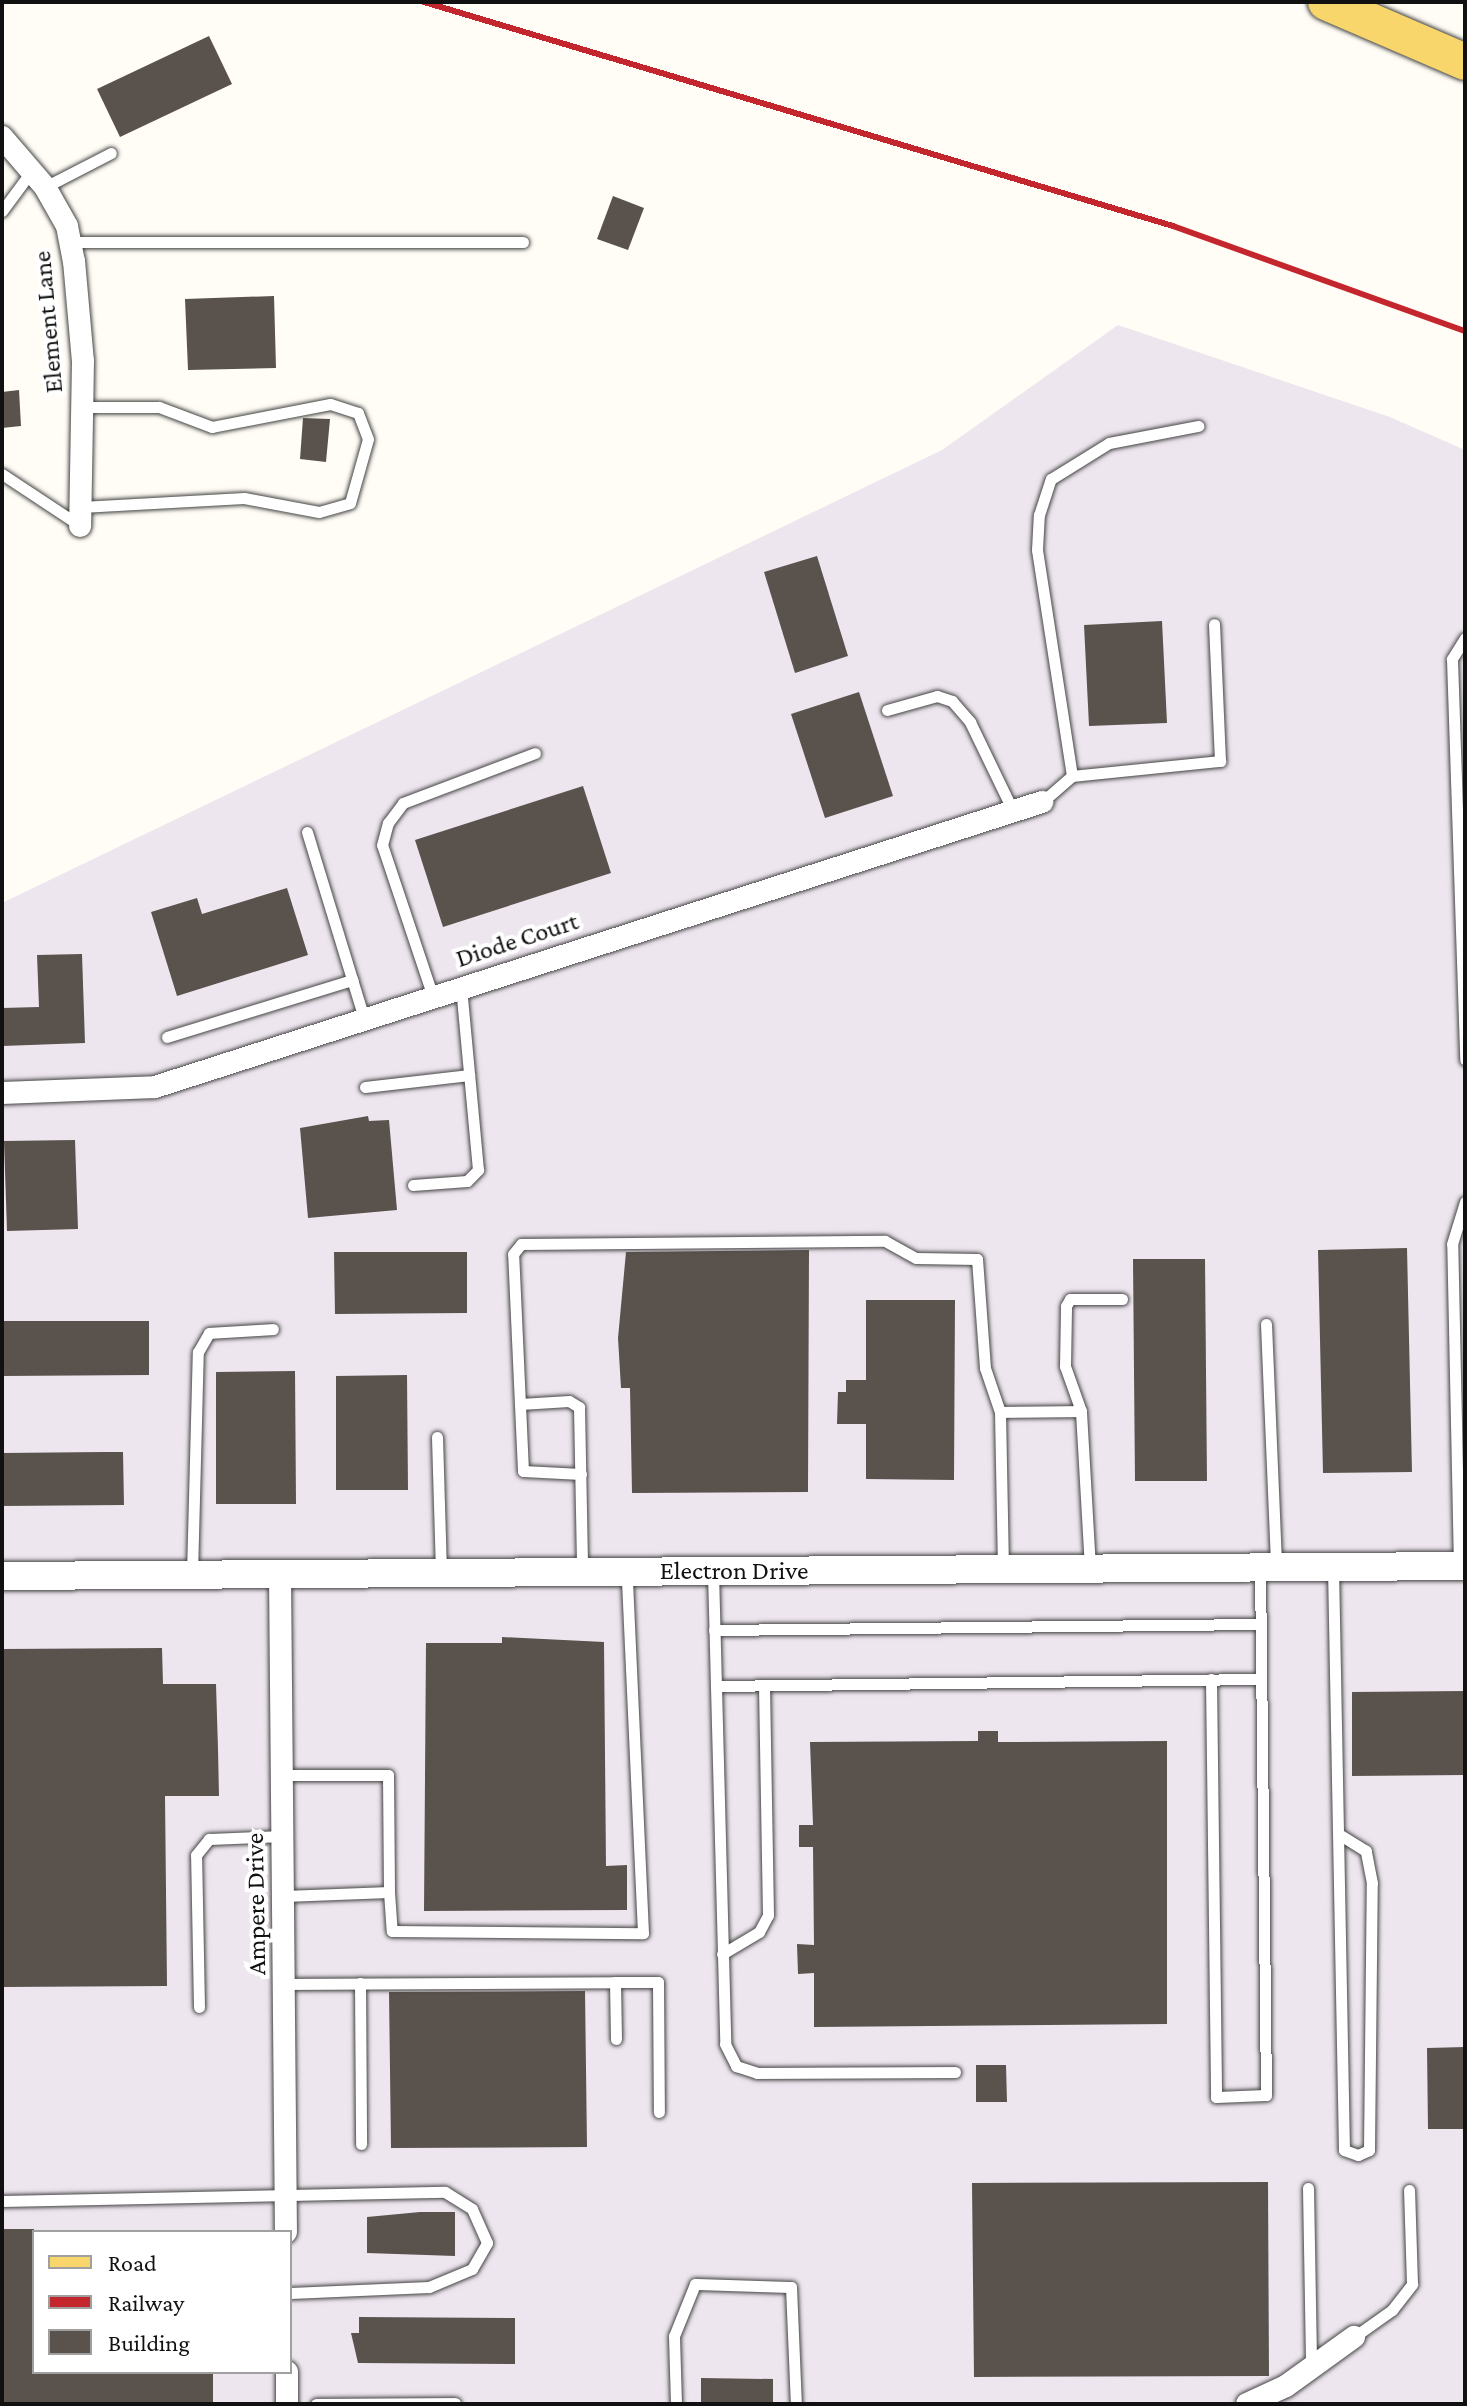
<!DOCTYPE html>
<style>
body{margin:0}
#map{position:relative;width:1467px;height:2406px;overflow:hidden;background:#fffdf5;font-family:"Crimson Pro",serif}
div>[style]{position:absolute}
.industrial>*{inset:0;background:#eee6ef}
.building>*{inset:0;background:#5a524d}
.roads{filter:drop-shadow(0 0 2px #444) drop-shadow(0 0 2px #444)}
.service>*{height:11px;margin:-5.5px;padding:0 5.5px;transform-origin:5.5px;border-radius:5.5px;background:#fff}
.minor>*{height:22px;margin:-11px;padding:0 11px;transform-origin:11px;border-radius:11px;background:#fff}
.tertiary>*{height:28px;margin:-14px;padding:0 14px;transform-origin:14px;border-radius:14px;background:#fff}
.primary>*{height:36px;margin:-18px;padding:0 18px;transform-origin:18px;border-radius:18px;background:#f9d66b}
.rail>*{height:6px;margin:-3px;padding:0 3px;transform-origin:3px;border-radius:3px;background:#c4262e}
span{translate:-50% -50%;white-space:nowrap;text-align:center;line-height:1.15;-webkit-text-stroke:8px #fff;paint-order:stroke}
.street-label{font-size:26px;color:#111}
.frame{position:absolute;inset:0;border:4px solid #111;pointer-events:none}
.legend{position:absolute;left:32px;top:2230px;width:260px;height:144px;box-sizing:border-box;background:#fff;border:2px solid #a0a0a0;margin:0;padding:10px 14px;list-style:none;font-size:24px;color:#111}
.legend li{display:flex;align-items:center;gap:16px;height:40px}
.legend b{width:40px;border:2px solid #a0a0a0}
</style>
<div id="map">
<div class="industrial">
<i style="clip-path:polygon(evenodd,1118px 325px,1390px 417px,1465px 450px,1465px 2404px,2px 2404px,2px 903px,942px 450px,1118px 325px,34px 2232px,290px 2232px,290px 2372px,34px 2372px,34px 2232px)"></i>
</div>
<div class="building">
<i style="clip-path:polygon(209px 36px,232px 84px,120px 137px,97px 89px)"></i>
<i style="clip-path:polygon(613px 196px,644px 208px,628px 250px,597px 239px)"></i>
<i style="clip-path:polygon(274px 296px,276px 368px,188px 370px,185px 299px)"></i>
<i style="clip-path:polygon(19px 390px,21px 426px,2px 428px,2px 392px)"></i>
<i style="clip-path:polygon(303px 418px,330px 419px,326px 462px,300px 459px)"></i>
<i style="clip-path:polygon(817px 556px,848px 656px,795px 673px,764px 572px)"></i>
<i style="clip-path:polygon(1162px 621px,1167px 723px,1089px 726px,1084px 625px)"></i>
<i style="clip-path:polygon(859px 692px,893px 796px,825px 818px,791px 714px)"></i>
<i style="clip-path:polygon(583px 786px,611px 873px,443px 927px,415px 840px)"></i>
<i style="clip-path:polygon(287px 888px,308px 955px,177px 996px,151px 912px,197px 898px,202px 914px)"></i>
<i style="clip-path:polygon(82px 954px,85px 1043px,2px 1046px,2px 1008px,39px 1007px,37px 955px)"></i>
<i style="clip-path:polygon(368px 1116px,369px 1121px,389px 1120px,397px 1210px,308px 1218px,300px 1128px)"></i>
<i style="clip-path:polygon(75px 1140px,78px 1229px,7px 1231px,4px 1141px)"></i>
<i style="clip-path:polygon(1407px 1248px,1412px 1472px,1323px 1473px,1318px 1250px)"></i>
<i style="clip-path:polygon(809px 1250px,808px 1492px,632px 1493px,630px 1388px,621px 1388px,618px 1338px,626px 1252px)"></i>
<i style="clip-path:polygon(334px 1252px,467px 1252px,467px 1313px,335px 1314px)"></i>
<i style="clip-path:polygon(1133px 1259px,1205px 1259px,1207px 1481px,1135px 1481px)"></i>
<i style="clip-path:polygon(866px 1300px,955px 1300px,954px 1480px,866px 1479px,866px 1424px,837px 1424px,838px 1392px,846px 1392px,846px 1380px,866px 1380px)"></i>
<i style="clip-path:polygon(2px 1321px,149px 1321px,149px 1375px,2px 1376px)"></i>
<i style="clip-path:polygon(295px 1371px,296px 1504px,216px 1504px,216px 1372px)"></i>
<i style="clip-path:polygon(407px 1375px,408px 1490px,336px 1490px,336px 1376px)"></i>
<i style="clip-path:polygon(104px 1452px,123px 1452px,124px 1505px,2px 1506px,2px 1453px)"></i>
<i style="clip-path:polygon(502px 1637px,604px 1642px,606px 1866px,627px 1865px,627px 1910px,424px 1911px,426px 1643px,502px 1643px)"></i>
<i style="clip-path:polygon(162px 1648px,163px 1684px,216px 1684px,218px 1749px,219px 1796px,165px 1796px,167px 1986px,2px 1987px,2px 1649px)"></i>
<i style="clip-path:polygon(1465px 1691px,1465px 1775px,1352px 1776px,1352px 1692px)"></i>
<i style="clip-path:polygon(978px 1731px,998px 1731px,998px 1742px,1167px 1741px,1167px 2024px,814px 2027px,814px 1973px,798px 1974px,797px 1944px,814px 1945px,813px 1847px,799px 1847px,799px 1825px,813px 1825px,810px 1742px,978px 1741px)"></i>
<i style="clip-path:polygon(585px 1991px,587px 2147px,391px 2148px,389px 1992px)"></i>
<i style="clip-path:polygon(1465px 2047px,1465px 2129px,1428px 2129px,1427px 2048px)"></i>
<i style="clip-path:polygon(976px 2065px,1006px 2065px,1007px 2102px,976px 2102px)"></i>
<i style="clip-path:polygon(1268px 2182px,1269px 2376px,974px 2377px,972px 2183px)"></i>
<i style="clip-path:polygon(420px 2212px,455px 2212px,455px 2256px,367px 2253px,367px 2217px)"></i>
<i style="clip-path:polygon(2px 2229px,34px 2229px,34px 2372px,213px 2372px,213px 2404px,2px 2404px)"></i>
<i style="clip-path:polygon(359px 2317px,515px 2318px,515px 2364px,358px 2363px,351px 2333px,359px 2333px)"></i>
<i style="clip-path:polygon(701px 2378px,773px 2379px,773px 2404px,701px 2404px)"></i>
</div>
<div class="roads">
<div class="service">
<i style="left:45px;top:187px;width:74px;rotate:-27.3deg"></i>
<i style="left:2px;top:211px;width:52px;rotate:-53.6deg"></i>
<i style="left:70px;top:242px;width:453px"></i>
<i style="left:2px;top:474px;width:92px;rotate:33.5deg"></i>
<i style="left:81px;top:507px;width:163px;rotate:-3.2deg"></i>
<i style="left:244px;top:498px;width:76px;rotate:10.6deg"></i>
<i style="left:319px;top:512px;width:32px;rotate:-16deg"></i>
<i style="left:350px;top:503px;width:66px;rotate:-74.3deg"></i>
<i style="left:368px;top:439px;width:28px;rotate:-111deg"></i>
<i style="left:358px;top:413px;width:29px;rotate:-162deg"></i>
<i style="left:330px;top:404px;width:120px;rotate:169deg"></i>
<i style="left:212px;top:427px;width:57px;rotate:-159.3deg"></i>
<i style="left:159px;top:407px;width:76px;rotate:180deg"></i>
<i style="left:1465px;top:638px;width:25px;rotate:122deg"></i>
<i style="left:1452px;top:659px;width:401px;rotate:88.1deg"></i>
<i style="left:887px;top:710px;width:52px;rotate:-15.6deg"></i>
<i style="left:937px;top:696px;width:16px;rotate:18deg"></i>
<i style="left:952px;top:701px;width:28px;rotate:49deg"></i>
<i style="left:970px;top:722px;width:99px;rotate:64.2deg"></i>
<i style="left:1072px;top:776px;width:229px;rotate:-98.8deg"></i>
<i style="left:1037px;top:550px;width:35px;rotate:-87deg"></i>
<i style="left:1039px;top:515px;width:38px;rotate:-72deg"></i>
<i style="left:1051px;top:479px;width:68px;rotate:-31.8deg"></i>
<i style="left:1109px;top:443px;width:91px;rotate:-10.8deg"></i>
<i style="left:1042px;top:802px;width:40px;rotate:-41deg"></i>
<i style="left:1072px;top:776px;width:149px;rotate:-5.8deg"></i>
<i style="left:1220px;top:761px;width:137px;rotate:-92.5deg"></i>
<i style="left:307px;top:832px;width:195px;rotate:73deg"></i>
<i style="left:433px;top:997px;width:160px;rotate:-108.5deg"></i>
<i style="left:382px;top:845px;width:23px;rotate:-75deg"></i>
<i style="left:388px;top:823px;width:25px;rotate:-53deg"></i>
<i style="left:403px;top:803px;width:141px;rotate:-20.7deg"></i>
<i style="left:167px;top:1037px;width:194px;rotate:-17.1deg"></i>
<i style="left:365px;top:1087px;width:105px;rotate:-6.6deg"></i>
<i style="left:413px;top:1185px;width:54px;rotate:-4.2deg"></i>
<i style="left:467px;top:1181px;width:16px;rotate:-45deg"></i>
<i style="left:478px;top:1170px;width:183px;rotate:-95.3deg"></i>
<i style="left:1266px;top:1324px;width:243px;rotate:87.6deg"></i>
<i style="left:520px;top:1404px;width:49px;rotate:-3.5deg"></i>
<i style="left:569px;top:1401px;width:12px;rotate:31deg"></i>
<i style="left:579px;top:1407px;width:163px;rotate:88.9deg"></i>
<i style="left:437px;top:1437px;width:136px;rotate:88.3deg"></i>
<i style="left:581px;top:1474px;width:58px;rotate:-177deg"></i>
<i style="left:523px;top:1471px;width:217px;rotate:-92.6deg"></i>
<i style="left:513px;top:1254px;width:13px;rotate:-51deg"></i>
<i style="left:521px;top:1244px;width:364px;rotate:-0.5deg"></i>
<i style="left:885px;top:1241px;width:35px;rotate:29deg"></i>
<i style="left:916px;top:1258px;width:61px;rotate:0.9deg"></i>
<i style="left:977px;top:1259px;width:109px;rotate:85.8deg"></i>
<i style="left:985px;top:1368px;width:46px;rotate:71.2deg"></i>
<i style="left:1459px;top:1566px;width:322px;rotate:-91.2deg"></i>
<i style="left:1452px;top:1244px;width:44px;rotate:-72.8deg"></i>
<i style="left:1333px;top:1567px;width:583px;rotate:88.92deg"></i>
<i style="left:1344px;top:2150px;width:15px;rotate:20deg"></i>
<i style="left:1358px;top:2155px;width:12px;rotate:-24deg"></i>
<i style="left:1369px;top:2150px;width:267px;rotate:-89.4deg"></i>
<i style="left:1372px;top:1883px;width:33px;rotate:-101deg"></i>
<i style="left:1366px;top:1851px;width:32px;rotate:-148deg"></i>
<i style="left:1003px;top:1568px;width:156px;rotate:-91.1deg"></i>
<i style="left:1000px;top:1412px;width:81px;rotate:-0.7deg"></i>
<i style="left:1090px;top:1568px;width:157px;rotate:-93.3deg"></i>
<i style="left:1081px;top:1411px;width:48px;rotate:-109.6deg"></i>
<i style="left:1065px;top:1366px;width:60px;rotate:-89deg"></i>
<i style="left:1066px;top:1306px;width:8px;rotate:-60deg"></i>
<i style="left:1070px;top:1299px;width:52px"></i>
<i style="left:713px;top:1572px;width:472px;rotate:88.5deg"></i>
<i style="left:725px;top:2044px;width:25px;rotate:63deg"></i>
<i style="left:736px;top:2066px;width:22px;rotate:18deg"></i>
<i style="left:757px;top:2073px;width:198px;rotate:-0.3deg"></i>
<i style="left:192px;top:1574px;width:222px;rotate:-88.5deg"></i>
<i style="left:198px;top:1352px;width:22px;rotate:-60deg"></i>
<i style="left:209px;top:1333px;width:64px;rotate:-3.6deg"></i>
<i style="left:714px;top:1630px;width:547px;rotate:-0.63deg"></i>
<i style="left:1211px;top:1679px;width:418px;rotate:89.3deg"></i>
<i style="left:1216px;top:2097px;width:50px;rotate:-2.3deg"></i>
<i style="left:1266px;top:2095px;width:527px;rotate:-90.65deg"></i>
<i style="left:716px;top:1686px;width:545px;rotate:-0.74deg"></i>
<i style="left:283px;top:1775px;width:105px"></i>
<i style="left:388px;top:1775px;width:117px;rotate:89.5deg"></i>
<i style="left:284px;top:1896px;width:105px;rotate:-2.2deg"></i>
<i style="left:389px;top:1892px;width:39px;rotate:86deg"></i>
<i style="left:392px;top:1931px;width:251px;rotate:0.5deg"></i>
<i style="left:643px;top:1933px;width:359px;rotate:-92.6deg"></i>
<i style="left:722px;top:1954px;width:43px;rotate:-30.7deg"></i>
<i style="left:759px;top:1932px;width:19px;rotate:-62deg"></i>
<i style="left:768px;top:1915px;width:229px;rotate:-91deg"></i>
<i style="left:615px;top:1982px;width:43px"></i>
<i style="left:658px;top:1982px;width:130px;rotate:89.6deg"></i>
<i style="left:360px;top:1983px;width:161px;rotate:89.6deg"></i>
<i style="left:285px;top:1984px;width:330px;rotate:-0.3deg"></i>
<i style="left:615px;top:1982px;width:57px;rotate:89deg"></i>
<i style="left:199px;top:2007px;width:152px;rotate:-91.1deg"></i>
<i style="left:196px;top:1855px;width:21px;rotate:-51deg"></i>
<i style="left:209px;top:1839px;width:74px;rotate:-2.3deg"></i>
<i style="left:1308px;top:2188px;width:180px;rotate:89deg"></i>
<i style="left:2px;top:2201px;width:443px;rotate:-1.2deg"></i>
<i style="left:445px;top:2192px;width:32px;rotate:32deg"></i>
<i style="left:472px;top:2209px;width:37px;rotate:66deg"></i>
<i style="left:487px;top:2243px;width:30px;rotate:120deg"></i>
<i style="left:472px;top:2269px;width:47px;rotate:157.3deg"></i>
<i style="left:429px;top:2287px;width:139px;rotate:177.5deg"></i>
<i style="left:1354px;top:2337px;width:47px;rotate:-35.4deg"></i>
<i style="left:1392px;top:2310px;width:33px;rotate:-52deg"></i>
<i style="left:1412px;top:2284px;width:94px;rotate:-91.8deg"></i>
<i style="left:316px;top:2404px;width:139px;rotate:-0.4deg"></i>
<i style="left:676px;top:2404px;width:68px;rotate:-91.7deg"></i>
<i style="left:674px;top:2336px;width:56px;rotate:-68deg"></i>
<i style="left:695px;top:2284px;width:96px;rotate:1.8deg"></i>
<i style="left:791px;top:2287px;width:117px;rotate:87.6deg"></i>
</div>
<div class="minor">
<i style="left:2px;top:137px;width:66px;rotate:49.3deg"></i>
<i style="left:45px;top:187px;width:45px;rotate:60.6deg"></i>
<i style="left:67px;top:226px;width:36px;rotate:79deg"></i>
<i style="left:74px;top:261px;width:100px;rotate:84.9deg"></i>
<i style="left:83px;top:361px;width:165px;rotate:91deg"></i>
<i style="left:2px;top:1093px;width:153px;rotate:-2.2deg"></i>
<i style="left:155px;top:1087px;width:932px;rotate:-17.81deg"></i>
<i style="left:280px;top:1575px;width:657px;rotate:89.48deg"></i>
<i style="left:287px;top:2372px;width:32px;rotate:90deg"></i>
<i style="left:1247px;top:2404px;width:43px;rotate:-24.8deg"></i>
<i style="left:1286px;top:2386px;width:84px;rotate:-35.8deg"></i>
</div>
<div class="tertiary">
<i style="left:2px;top:1576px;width:1463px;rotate:-0.39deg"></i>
</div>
<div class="primary">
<i style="left:1326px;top:2px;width:151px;rotate:23.3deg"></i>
</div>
</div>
<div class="rail">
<i style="left:424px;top:2px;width:782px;rotate:16.65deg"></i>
<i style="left:1173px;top:226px;width:310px;rotate:19.8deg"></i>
</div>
<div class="street-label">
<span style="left:48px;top:322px;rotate:-95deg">Element Lane</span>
<span style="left:517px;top:940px;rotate:-18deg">Diode Court</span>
<span style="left:734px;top:1571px">Electron Drive</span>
<span style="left:256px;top:1904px;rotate:-91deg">Ampere Drive</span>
</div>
<div class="frame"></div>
<ul class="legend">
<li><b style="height:10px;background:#f9d66b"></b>Road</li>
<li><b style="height:10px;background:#c4262e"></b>Railway</li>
<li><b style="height:22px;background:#5a524d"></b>Building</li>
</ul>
</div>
